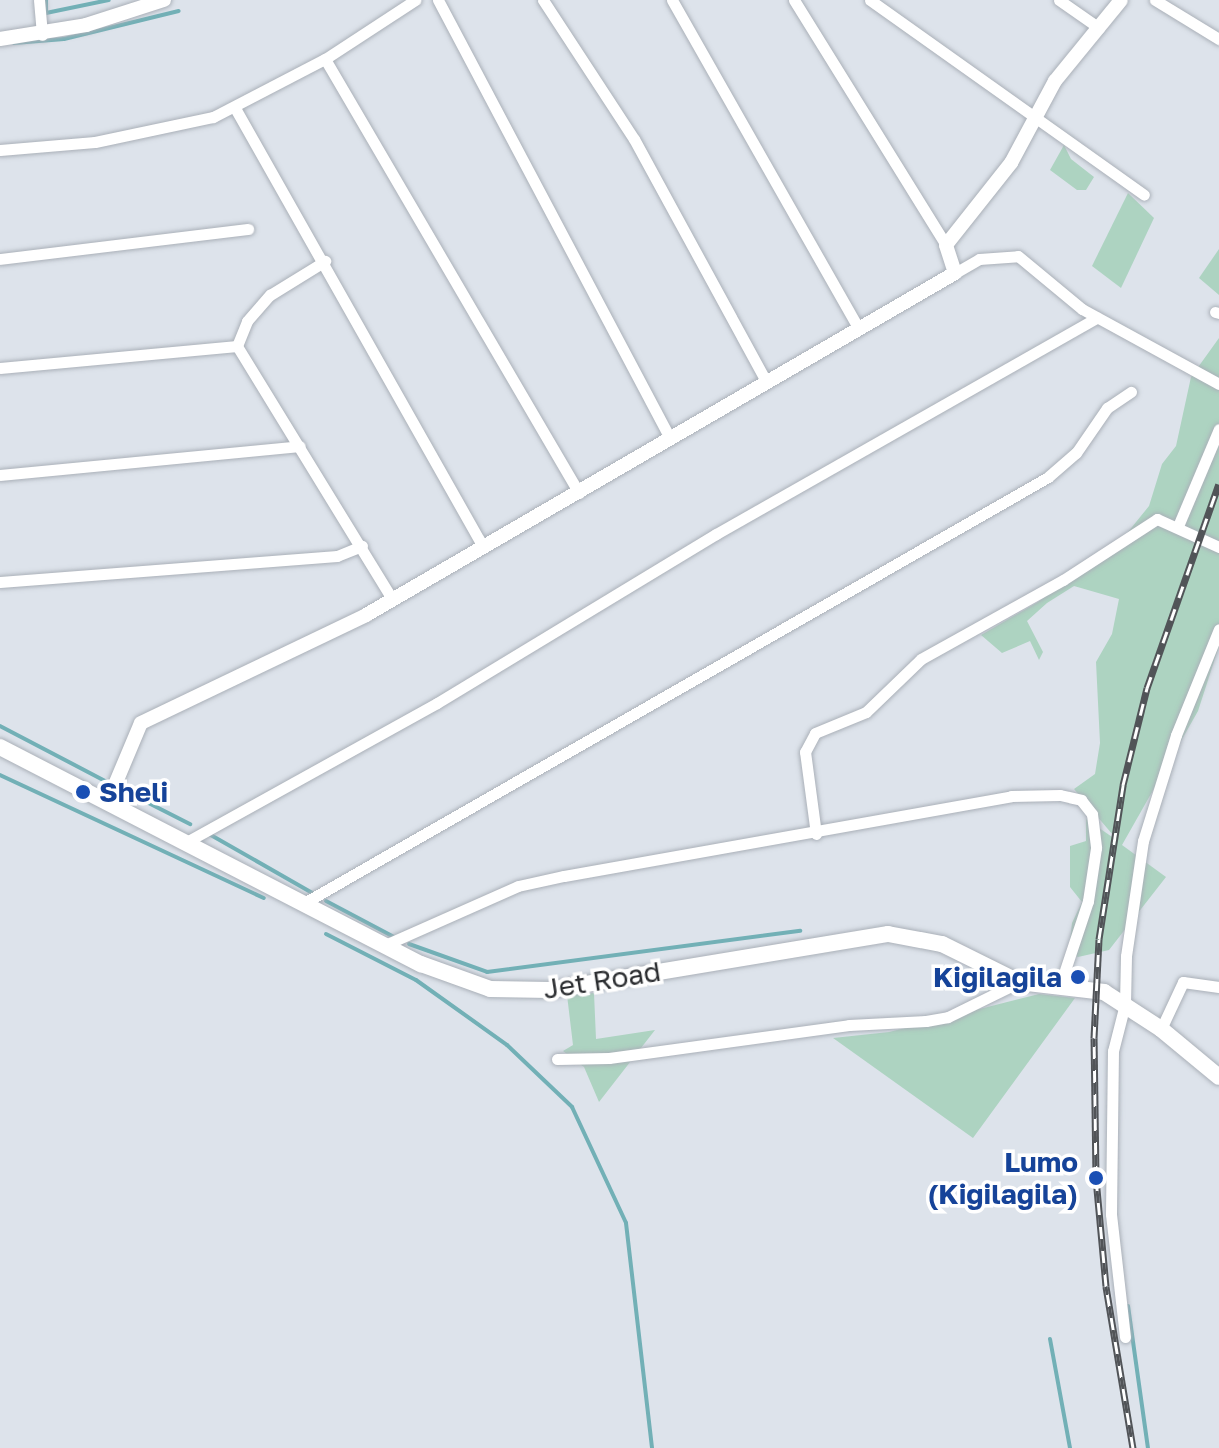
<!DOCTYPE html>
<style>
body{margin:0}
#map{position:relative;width:1219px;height:1448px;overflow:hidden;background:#dde3eb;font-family:"Golos Text",sans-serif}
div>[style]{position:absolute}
.green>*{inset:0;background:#add3c1}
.stream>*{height:4px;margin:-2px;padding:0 2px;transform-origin:2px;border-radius:2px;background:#72b0b6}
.roads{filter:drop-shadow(0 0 2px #aab0b8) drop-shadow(0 0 2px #aab0b8)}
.minor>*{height:11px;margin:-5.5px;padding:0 5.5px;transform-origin:5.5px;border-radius:5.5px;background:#fff}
.tertiary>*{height:14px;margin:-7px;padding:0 7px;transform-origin:7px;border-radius:7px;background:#fff}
.secondary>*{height:16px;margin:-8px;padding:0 8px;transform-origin:8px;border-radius:8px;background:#fff}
.rail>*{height:7px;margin-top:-3.5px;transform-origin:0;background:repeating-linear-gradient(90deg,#fff 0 12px,#515458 0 24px);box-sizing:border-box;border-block:2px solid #515458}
.dots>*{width:22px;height:22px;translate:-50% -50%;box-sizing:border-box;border:4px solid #fff;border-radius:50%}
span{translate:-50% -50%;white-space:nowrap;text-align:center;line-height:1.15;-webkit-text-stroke:7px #fff;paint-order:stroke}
.transit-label{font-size:28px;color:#164399;font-weight:700}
.left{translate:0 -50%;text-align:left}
.right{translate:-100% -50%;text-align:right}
.street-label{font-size:28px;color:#2c2e31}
</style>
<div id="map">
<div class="green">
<i style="clip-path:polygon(1064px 145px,1071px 159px,1094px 177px,1086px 190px,1077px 190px,1050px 170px)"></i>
<i style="clip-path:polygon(1128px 193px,1154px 218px,1121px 288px,1092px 266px)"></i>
<i style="clip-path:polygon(1219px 249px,1219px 295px,1199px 278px)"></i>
<i style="clip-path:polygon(1219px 338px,1219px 646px,1198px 711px,1122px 845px,1166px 877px,1109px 950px,1078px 957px,1069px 951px,1072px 923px,1082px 902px,1070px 887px,1070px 846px,1086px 841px,1086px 819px,1118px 841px,1074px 789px,1095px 774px,1100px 743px,1096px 662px,1112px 634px,1119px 599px,1074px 586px,1047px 603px,1027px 621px,1043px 652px,1039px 660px,1030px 641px,1002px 653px,981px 635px,1038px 602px,1128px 532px,1149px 506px,1162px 464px,1176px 446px,1191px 377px)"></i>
<i style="clip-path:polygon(594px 993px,596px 1039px,655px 1030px,599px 1102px,584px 1067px,563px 1051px,573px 1045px,567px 995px)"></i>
<i style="clip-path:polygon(1039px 994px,1075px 998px,973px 1138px,833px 1038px,889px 1032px)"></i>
</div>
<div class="stream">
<i style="left:46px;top:0;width:13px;rotate:90deg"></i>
<i style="left:46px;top:13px;width:64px;rotate:-11.7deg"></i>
<i style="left:14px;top:43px;width:50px;rotate:-4.6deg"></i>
<i style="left:64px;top:39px;width:118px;rotate:-13.7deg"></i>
<i style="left:0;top:726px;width:125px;rotate:27.6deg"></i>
<i style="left:0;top:775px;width:291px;rotate:25deg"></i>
<i style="left:119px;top:788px;width:80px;rotate:26.9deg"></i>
<i style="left:209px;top:834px;width:121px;rotate:29.7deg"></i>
<i style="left:326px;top:901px;width:77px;rotate:27.9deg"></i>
<i style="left:326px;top:934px;width:101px;rotate:27.1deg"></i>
<i style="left:416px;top:980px;width:112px;rotate:35.5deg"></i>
<i style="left:507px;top:1045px;width:90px;rotate:43.6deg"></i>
<i style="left:572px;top:1107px;width:128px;rotate:65deg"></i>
<i style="left:626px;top:1223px;width:226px;rotate:83.4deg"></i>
<i style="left:409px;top:944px;width:83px;rotate:19.7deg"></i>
<i style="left:487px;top:972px;width:316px;rotate:-7.5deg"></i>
<i style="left:1128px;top:1306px;width:143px;rotate:82deg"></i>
<i style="left:1050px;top:1339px;width:111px;rotate:79.6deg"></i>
</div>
<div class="roads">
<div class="minor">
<i style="left:39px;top:0;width:35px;rotate:85deg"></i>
<i style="left:438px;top:0;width:494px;rotate:62.1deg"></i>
<i style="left:543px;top:0;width:166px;rotate:56.8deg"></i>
<i style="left:634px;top:139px;width:276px;rotate:61.4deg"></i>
<i style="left:672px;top:0;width:377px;rotate:60.4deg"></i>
<i style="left:794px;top:0;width:288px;rotate:58.2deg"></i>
<i style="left:870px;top:0;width:336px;rotate:35.4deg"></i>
<i style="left:1059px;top:0;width:49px;rotate:35deg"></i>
<i style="left:1155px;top:0;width:75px;rotate:31.4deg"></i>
<i style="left:325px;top:59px;width:503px;rotate:59.66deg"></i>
<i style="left:235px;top:108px;width:502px;rotate:60.52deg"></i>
<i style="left:0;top:150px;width:95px;rotate:-4.8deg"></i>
<i style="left:95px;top:142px;width:121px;rotate:-12deg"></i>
<i style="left:213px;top:117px;width:126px;rotate:-27.4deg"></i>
<i style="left:325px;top:59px;width:108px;rotate:-33.2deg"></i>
<i style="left:0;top:259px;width:250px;rotate:-6.9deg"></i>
<i style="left:955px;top:273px;width:28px;rotate:-30deg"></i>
<i style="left:979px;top:259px;width:39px;rotate:-4deg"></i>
<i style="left:1018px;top:256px;width:83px;rotate:39.6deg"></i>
<i style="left:1082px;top:309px;width:156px;rotate:28.7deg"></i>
<i style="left:1215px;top:312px;width:4px;rotate:14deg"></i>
<i style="left:237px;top:346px;width:297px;rotate:58.5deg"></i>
<i style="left:237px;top:346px;width:27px;rotate:-68deg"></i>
<i style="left:247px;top:321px;width:35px;rotate:-49deg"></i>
<i style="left:270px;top:295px;width:65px;rotate:-31.7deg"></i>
<i style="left:0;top:368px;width:238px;rotate:-5.3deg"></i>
<i style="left:0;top:475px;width:301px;rotate:-5.5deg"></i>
<i style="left:1178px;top:526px;width:105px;rotate:-67.1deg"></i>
<i style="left:0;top:582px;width:338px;rotate:-4.4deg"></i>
<i style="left:337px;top:556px;width:27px;rotate:-22deg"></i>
<i style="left:816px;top:834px;width:83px;rotate:-97.6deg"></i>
<i style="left:805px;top:752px;width:21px;rotate:-62deg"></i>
<i style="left:815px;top:733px;width:55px;rotate:-22.4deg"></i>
<i style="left:866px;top:712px;width:76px;rotate:-43.9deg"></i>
<i style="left:921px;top:659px;width:162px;rotate:-29.1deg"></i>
<i style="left:1063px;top:580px;width:112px;rotate:-33deg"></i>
<i style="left:1157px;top:519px;width:68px;rotate:24.3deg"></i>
<i style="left:190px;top:840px;width:282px;rotate:-29deg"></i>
<i style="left:437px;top:703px;width:326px;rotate:-31.2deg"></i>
<i style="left:716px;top:534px;width:438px;rotate:-29.6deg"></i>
<i style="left:304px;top:903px;width:857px;rotate:-29.79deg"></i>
<i style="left:1048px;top:477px;width:37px;rotate:-41deg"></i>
<i style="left:1076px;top:453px;width:55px;rotate:-55.4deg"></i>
<i style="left:1107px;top:408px;width:29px;rotate:-34deg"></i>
<i style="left:385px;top:945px;width:145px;rotate:-23.9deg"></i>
<i style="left:518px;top:886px;width:47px;rotate:-12.3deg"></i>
<i style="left:564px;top:876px;width:454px;rotate:-10.1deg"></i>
<i style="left:1011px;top:796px;width:49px;rotate:-1.2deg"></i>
<i style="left:1060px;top:795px;width:22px;rotate:13deg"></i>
<i style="left:1081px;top:800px;width:18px;rotate:52deg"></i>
<i style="left:1092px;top:814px;width:34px;rotate:83deg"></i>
<i style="left:1096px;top:848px;width:54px;rotate:98.6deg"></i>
<i style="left:1088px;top:901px;width:89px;rotate:108.4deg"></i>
<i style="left:1161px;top:1029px;width:52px;rotate:-64.9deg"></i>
<i style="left:1183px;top:982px;width:36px;rotate:8deg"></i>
<i style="left:557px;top:1059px;width:52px;rotate:-1.1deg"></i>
<i style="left:609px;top:1058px;width:242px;rotate:-7.8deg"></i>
<i style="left:849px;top:1025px;width:77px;rotate:-3deg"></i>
<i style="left:926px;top:1021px;width:22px;rotate:-10deg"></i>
<i style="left:948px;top:1017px;width:79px;rotate:-26.2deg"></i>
<i style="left:1125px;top:1337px;width:124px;rotate:-96.5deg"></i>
<i style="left:1111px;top:1214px;width:163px;rotate:-89.3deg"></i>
<i style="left:1113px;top:1051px;width:49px;rotate:-75.7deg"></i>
<i style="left:1125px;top:1004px;width:48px;rotate:-88.8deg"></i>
<i style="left:1126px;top:956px;width:116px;rotate:-81.6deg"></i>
<i style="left:1143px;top:841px;width:111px;rotate:-72.7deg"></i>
<i style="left:1176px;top:735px;width:114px;rotate:-67.9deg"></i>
</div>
<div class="tertiary">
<i style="left:0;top:39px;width:87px;rotate:-9.2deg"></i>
<i style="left:86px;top:25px;width:82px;rotate:-17.8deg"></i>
<i style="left:109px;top:799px;width:82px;rotate:-67.2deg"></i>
<i style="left:141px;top:723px;width:250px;rotate:-25.6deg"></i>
<i style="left:366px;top:615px;width:681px;rotate:-30.14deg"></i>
<i style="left:955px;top:273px;width:29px;rotate:-108deg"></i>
<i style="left:946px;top:245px;width:105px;rotate:-51.6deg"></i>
<i style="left:1011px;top:163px;width:93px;rotate:-61.8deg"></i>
<i style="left:1055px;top:81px;width:104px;rotate:-50.8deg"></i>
</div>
<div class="secondary">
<i style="left:0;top:747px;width:474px;rotate:27.3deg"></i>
<i style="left:421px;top:964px;width:73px;rotate:19.9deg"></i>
<i style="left:490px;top:989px;width:60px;rotate:1deg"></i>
<i style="left:550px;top:990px;width:343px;rotate:-9.4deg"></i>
<i style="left:888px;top:934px;width:55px;rotate:10.5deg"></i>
<i style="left:942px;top:944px;width:86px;rotate:26.3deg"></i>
<i style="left:1019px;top:982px;width:86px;rotate:6.7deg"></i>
<i style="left:1104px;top:992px;width:68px;rotate:33deg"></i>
<i style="left:1161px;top:1029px;width:75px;rotate:39.6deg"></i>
</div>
</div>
<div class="rail">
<i style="left:1133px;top:1448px;width:164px;rotate:-99.5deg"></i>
<i style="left:1106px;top:1286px;width:108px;rotate:-95.3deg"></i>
<i style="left:1096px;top:1178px;width:140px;rotate:-90.8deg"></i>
<i style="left:1094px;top:1038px;width:99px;rotate:-87.1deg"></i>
<i style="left:1099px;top:939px;width:156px;rotate:-81.1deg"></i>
<i style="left:1123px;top:785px;width:100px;rotate:-76.1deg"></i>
<i style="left:1147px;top:688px;width:216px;rotate:-70.6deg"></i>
</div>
<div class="dots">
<i style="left:83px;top:792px;background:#1a4fb4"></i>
<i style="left:1078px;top:977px;background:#1a4fb4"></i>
<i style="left:1096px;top:1178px;background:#1a4fb4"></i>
</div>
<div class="transit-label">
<span class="left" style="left:99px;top:792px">Sheli</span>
<span class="right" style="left:1062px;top:977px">Kigilagila</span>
<span class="right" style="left:1078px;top:1178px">Lumo<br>(Kigilagila)</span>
</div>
<div class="street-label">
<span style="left:602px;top:980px;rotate:-9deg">Jet Road</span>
</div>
</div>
